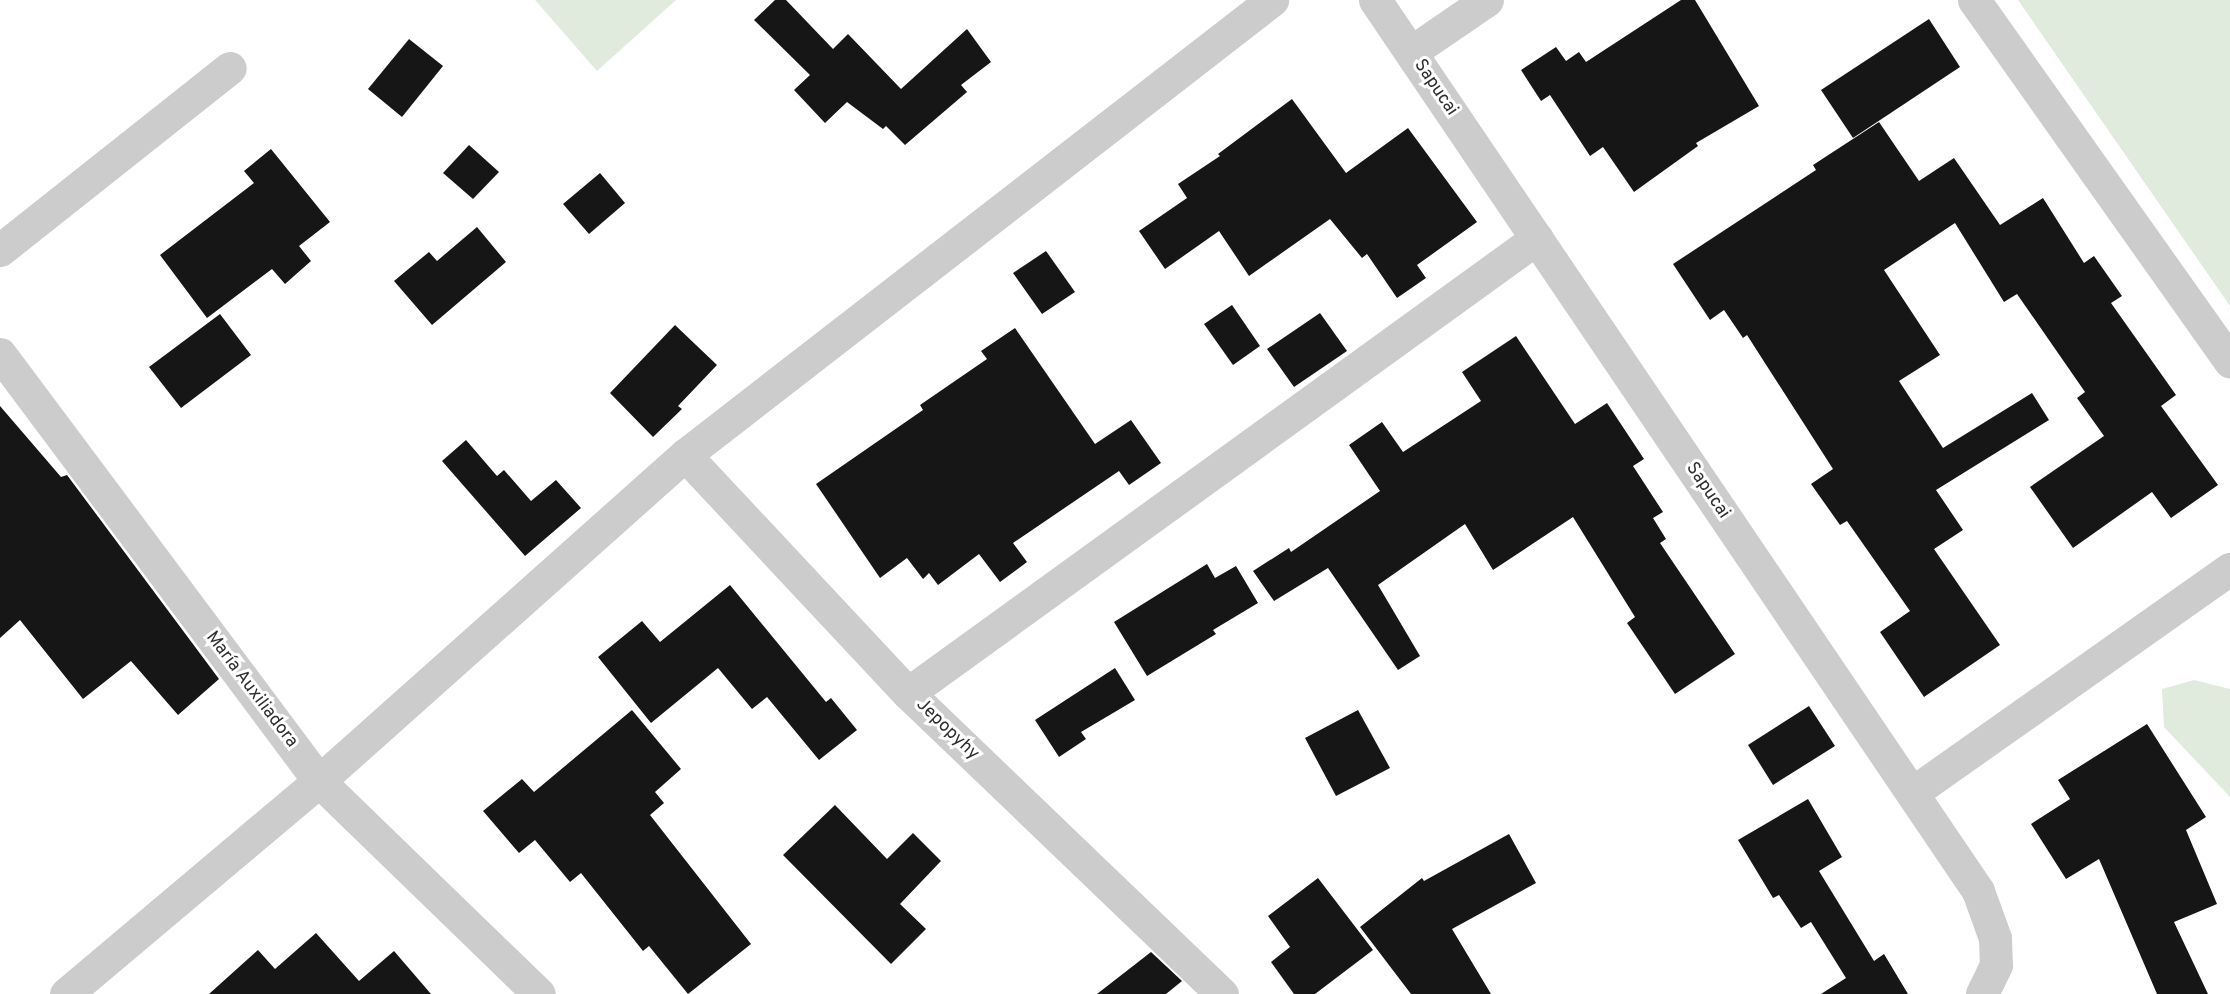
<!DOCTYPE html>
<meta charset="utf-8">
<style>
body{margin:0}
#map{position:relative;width:2230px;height:994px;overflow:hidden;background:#fff;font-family:Overpass,sans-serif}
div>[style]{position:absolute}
.green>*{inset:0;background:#e0ebde}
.building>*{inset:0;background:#161616}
.street>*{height:33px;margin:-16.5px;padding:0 16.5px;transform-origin:16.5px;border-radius:16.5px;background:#ccc}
span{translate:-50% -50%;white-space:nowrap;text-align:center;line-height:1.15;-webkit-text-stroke:6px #fff;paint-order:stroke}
.street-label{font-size:18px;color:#2f2f2f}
</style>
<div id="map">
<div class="green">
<i style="clip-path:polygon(535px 0,676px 0,597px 71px)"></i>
<i style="clip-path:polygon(2018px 0,2230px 0,2230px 306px)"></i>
<i style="clip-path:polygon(2194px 680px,2230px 689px,2230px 797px,2164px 727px,2162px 689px)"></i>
</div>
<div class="building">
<i style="clip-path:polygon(775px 0,786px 0,833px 49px,848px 34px,901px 89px,967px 29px,991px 62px,961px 85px,967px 92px,905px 145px,886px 126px,883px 129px,847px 102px,825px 123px,794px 90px,810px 75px,754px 20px)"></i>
<i style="clip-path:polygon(1681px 0,1695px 0,1759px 106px,1696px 143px,1698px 146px,1634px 192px,1603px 147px,1590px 156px,1550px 95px,1541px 101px,1521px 70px,1556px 47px,1566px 61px,1579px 52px,1586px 62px)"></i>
<i style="clip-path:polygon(1929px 19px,1960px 67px,1853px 138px,1821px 90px)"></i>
<i style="clip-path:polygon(409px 39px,443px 66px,402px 117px,368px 89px)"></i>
<i style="clip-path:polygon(1292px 99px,1346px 173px,1408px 128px,1477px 222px,1417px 265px,1426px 278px,1397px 298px,1367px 254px,1362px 258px,1330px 219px,1249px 276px,1219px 231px,1165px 269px,1139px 231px,1187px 198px,1178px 184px,1220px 156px,1218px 154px)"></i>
<i style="clip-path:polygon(1879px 122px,1919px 181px,1954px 158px,2000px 225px,2043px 198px,2084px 263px,2094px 256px,2122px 296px,2111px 303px,2176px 395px,2161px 406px,2218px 485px,2171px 518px,2152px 492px,2073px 548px,2030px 487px,2104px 436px,2077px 398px,2085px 392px,2017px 294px,2004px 302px,1955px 223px,1884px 270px,1940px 355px,1899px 381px,1943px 448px,2032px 393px,2049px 420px,1936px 490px,1963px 530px,1934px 549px,2000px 645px,1924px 697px,1880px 632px,1910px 611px,1847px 521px,1840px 525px,1811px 484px,1833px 469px,1747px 335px,1743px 338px,1724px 310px,1710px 320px,1673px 264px,1816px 170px,1813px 165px)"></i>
<i style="clip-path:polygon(469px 145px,499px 172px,473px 199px,443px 173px)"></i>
<i style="clip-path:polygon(271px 149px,330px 222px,299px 246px,311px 261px,285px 284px,272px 269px,207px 318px,160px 255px,254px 183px,244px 171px)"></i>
<i style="clip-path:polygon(600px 173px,625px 203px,589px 234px,563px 204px)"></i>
<i style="clip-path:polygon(477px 227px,506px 262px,432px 325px,394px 281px,429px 252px,437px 261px)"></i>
<i style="clip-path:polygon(1046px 251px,1075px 292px,1042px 314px,1013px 273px)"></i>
<i style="clip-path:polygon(1232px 305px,1260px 346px,1233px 365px,1204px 324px)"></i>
<i style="clip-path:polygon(1320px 313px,1347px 351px,1294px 387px,1267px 349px)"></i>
<i style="clip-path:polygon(220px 314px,251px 355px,181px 408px,149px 367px)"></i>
<i style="clip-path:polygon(675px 325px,717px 365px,678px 406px,682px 409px,653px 437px,610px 393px)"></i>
<i style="clip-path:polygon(1015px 328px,1095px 444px,1131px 420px,1161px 463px,1129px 485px,1119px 471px,1013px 543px,1027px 562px,1000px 582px,979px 554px,938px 585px,929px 573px,923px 579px,907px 558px,880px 578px,816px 484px,923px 410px,920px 405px,987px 359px,981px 351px)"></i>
<i style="clip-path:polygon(1516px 336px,1575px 424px,1607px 403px,1644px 459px,1633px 466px,1663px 512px,1653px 518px,1666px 539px,1660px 543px,1735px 654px,1675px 694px,1627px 623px,1635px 617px,1573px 517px,1493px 570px,1465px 524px,1378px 585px,1420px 656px,1398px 670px,1328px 568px,1274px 601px,1253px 571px,1289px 548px,1291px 552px,1380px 491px,1349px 445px,1382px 422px,1403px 452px,1481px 401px,1462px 372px)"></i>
<i style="clip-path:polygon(0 406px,61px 477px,67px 475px,219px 679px,178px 715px,131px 661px,83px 699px,20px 620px,0 638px)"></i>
<i style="clip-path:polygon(466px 440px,497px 476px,504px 470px,531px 501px,556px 480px,581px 508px,525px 556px,442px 461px)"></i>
<i style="clip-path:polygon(1207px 564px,1215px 578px,1236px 566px,1258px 603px,1213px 630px,1216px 634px,1147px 676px,1114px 622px)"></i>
<i style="clip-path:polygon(730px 585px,826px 702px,831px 698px,857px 730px,819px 760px,767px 697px,752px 709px,718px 668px,651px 723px,598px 657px,642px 621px,660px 642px)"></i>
<i style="clip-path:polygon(1115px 668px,1135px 700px,1081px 732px,1086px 739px,1059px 757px,1035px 720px)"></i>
<i style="clip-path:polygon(1809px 706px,1835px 746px,1773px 785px,1748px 745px)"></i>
<i style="clip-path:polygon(632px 710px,681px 769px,655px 792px,664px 803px,650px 815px,751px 944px,688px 994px,649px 946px,643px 951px,581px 873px,570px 882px,535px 840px,519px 853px,483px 811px,522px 779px,534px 792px)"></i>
<i style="clip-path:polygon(1358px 710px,1390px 768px,1336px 796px,1305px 738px)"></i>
<i style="clip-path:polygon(2147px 724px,2206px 817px,2186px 830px,2217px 904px,2174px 922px,2208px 994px,2157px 994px,2099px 859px,2066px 879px,2031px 824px,2070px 799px,2058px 780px)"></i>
<i style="clip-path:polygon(1808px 799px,1842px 857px,1819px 871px,1874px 961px,1884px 954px,1908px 994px,1821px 994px,1846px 978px,1811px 922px,1801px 928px,1779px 895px,1773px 898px,1738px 840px)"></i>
<i style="clip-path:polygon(835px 805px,887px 859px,913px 833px,941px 861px,900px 904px,926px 929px,891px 964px,783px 855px)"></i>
<i style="clip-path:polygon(1509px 834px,1536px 883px,1452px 929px,1491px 994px,1411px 994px,1360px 927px,1422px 878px,1424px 881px)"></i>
<i style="clip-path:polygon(1318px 878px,1373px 950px,1315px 994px,1294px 994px,1271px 962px,1290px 947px,1268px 916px)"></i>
<i style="clip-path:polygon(316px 933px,359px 981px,394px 951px,431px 994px,209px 994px,258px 950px,275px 969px)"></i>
<i style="clip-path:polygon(1151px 952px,1182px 981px,1166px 994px,1097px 994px)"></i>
</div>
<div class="street">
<i style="left:1375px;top:0;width:1076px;rotate:55.91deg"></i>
<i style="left:1978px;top:891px;width:50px;rotate:70.1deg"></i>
<i style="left:1995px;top:938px;width:27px;rotate:88deg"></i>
<i style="left:1996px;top:965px;width:32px;rotate:116deg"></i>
<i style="left:1974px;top:0;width:443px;rotate:54.7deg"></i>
<i style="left:1411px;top:52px;width:92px;rotate:-34.4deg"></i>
<i style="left:0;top:250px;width:293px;rotate:-38.4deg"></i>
<i style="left:0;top:354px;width:533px;rotate:53.24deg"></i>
<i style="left:319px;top:781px;width:306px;rotate:44.1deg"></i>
<i style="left:685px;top:455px;width:326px;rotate:46.9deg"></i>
<i style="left:908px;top:693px;width:435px;rotate:43.8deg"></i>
<i style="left:908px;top:693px;width:776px;rotate:-35.88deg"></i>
<i style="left:1912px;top:793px;width:389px;rotate:-35.2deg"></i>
<i style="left:66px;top:994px;width:331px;rotate:-40.1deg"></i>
<i style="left:319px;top:781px;width:490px;rotate:-41.7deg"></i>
<i style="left:685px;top:455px;width:743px;rotate:-37.78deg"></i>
</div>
<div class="street-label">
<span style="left:1435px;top:88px;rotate:56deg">Sapucai</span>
<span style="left:1707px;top:491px;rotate:56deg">Sapucai</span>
<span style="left:251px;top:690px;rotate:53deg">María Auxiliadora</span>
<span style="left:947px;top:730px;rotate:44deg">Jepopyhy</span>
</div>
</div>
